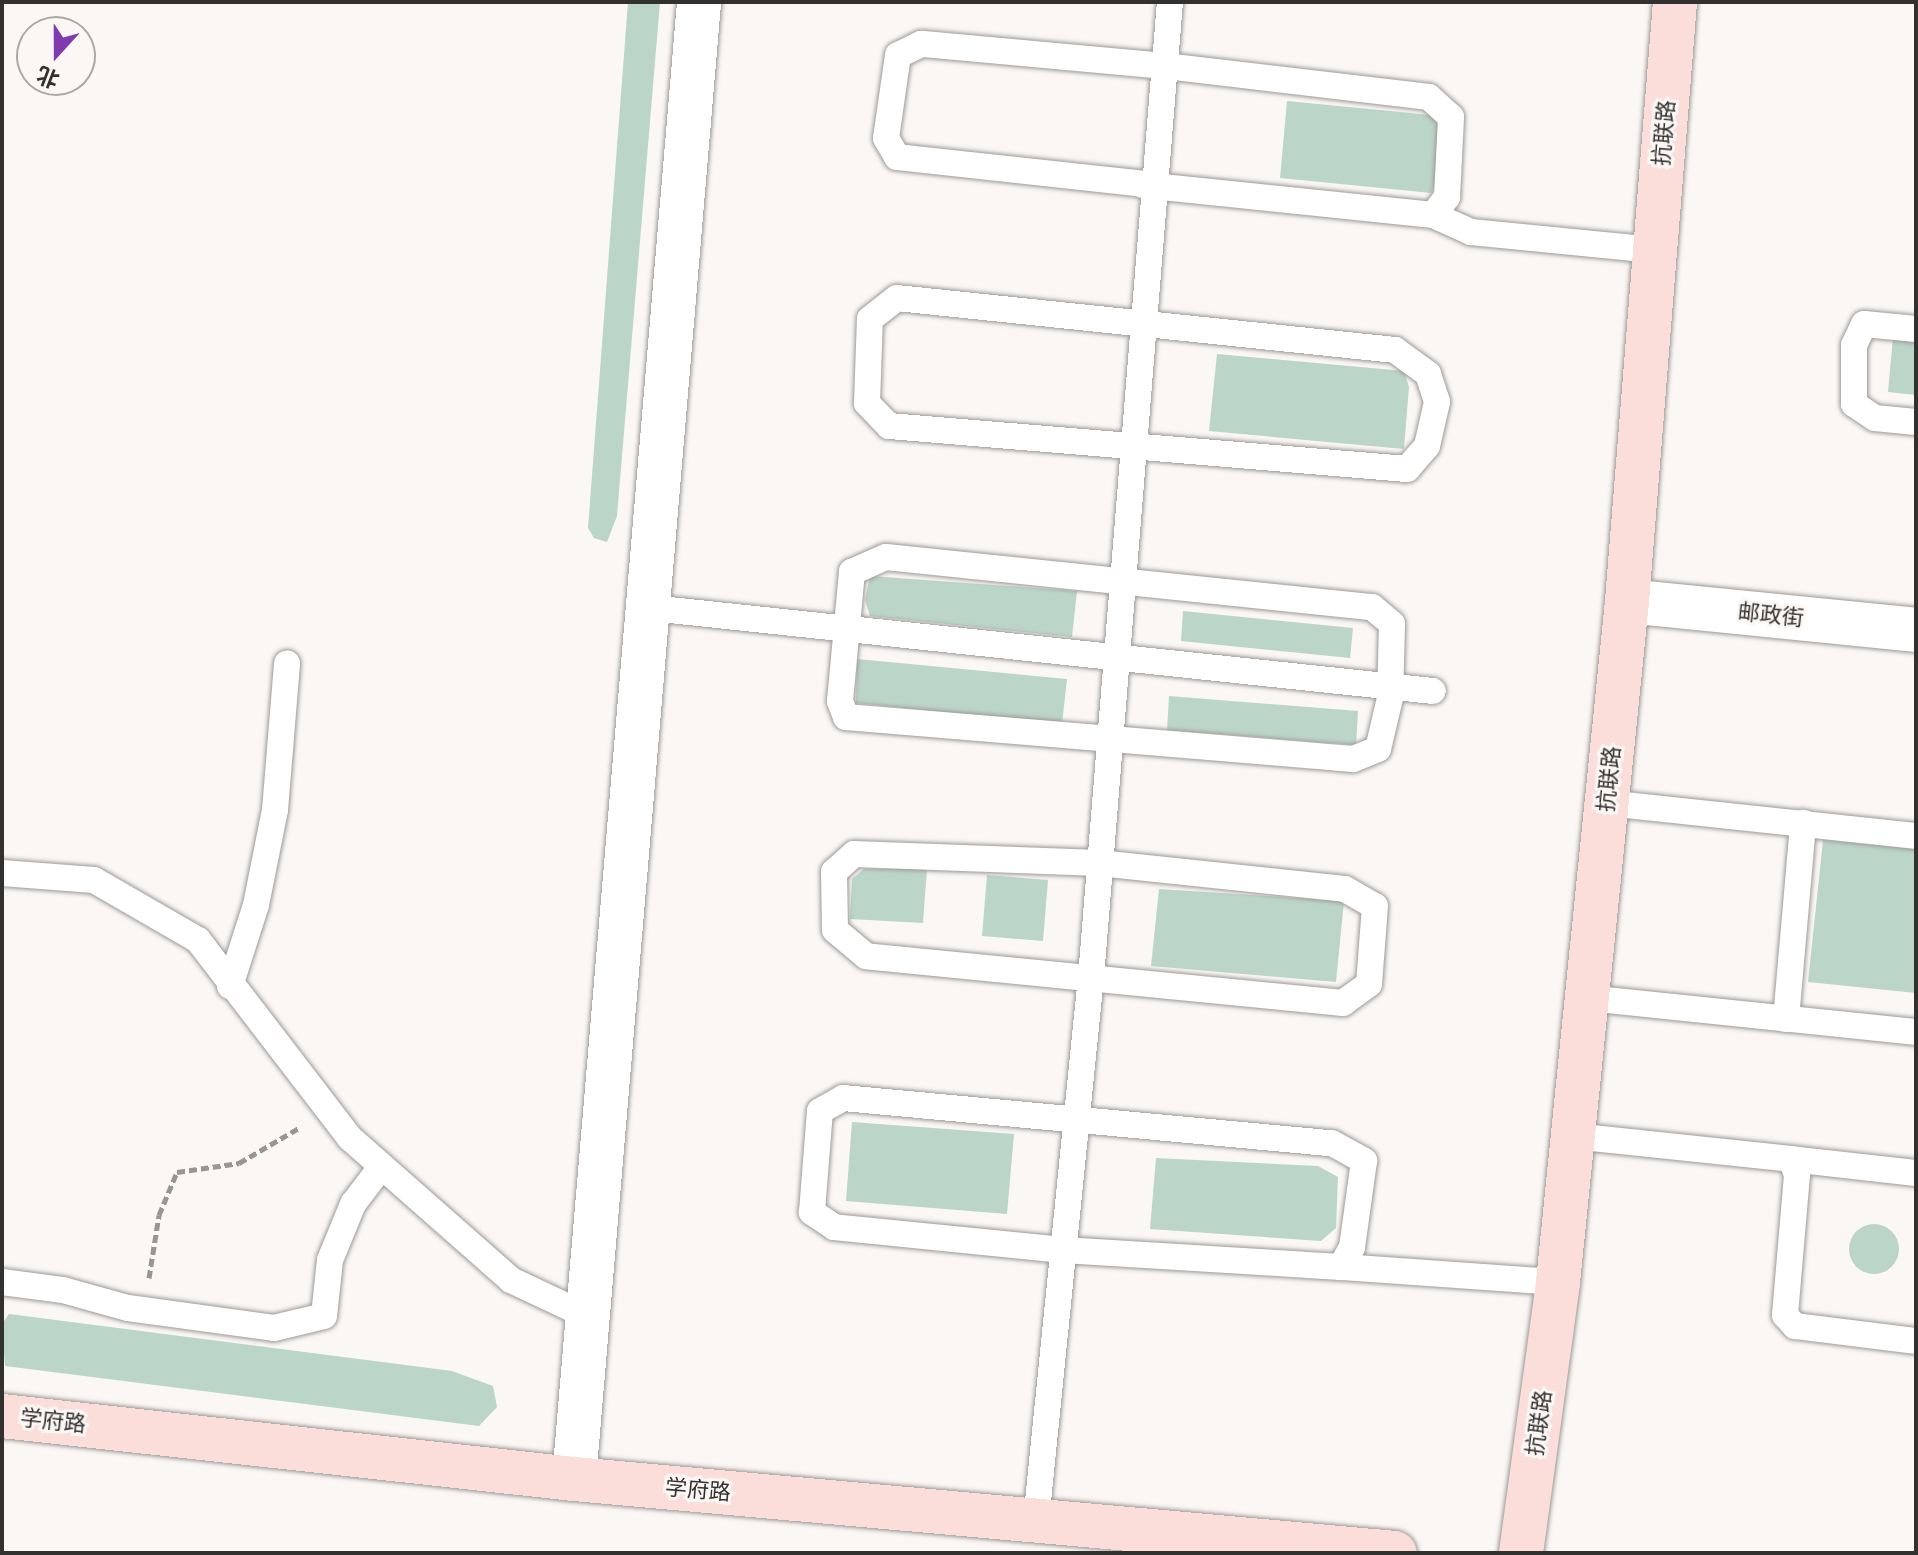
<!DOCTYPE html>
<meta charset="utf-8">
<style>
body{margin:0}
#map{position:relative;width:1918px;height:1555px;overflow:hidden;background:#fbf7f4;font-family:"Fira Sans","Noto Sans SC",sans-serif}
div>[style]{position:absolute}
.green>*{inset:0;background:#bbd6c8}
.round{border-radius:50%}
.path>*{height:5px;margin-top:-2.5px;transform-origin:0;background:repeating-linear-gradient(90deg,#989593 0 8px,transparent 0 12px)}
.roads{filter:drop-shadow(0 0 2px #9d9996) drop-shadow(0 0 2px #9d9996)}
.lane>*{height:26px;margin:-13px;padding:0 13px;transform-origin:13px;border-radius:13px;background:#fff}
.street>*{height:44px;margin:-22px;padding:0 22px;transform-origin:22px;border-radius:22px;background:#fff}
.secondary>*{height:44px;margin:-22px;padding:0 22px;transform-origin:22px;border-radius:22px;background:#fbdeda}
span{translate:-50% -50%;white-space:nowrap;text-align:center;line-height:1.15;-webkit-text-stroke:6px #fbf7f4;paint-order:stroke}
.street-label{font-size:22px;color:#333130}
.frame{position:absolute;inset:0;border:4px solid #333130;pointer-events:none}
.north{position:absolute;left:16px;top:16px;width:80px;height:80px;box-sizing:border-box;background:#fbf7f4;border:2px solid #aba8a6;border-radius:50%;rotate:201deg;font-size:22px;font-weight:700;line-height:32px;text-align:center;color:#333130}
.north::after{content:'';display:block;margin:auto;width:28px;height:36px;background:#803baf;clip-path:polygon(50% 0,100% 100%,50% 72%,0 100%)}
</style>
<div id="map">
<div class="green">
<i style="clip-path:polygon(628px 2px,660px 2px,617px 516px,607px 542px,594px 538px,588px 528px)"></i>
<i style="clip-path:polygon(1287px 101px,1431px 115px,1439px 127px,1437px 180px,1431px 193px,1280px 178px)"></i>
<i style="clip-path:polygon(1893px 337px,1916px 340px,1916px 395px,1888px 392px)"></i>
<i style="clip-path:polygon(1217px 354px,1404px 371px,1409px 387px,1404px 449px,1209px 431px)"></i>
<i style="clip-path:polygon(870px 576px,1077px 591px,1072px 637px,870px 616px,865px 600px)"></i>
<i style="clip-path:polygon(1183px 611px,1353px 628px,1350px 658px,1181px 641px)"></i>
<i style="clip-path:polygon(857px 659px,1067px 679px,1062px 724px,856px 703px)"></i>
<i style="clip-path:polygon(1169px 696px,1358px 711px,1356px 745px,1167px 730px)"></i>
<i style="clip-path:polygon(1823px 840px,1916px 849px,1916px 993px,1808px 982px)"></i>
<i style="clip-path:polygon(864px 869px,927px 869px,923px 923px,850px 919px,852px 879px)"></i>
<i style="clip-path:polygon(987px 875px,1048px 880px,1043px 941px,982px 936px)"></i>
<i style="clip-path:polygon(1159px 889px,1344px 901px,1336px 982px,1151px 966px)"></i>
<i style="clip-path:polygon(852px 1122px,1014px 1134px,1007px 1214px,846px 1201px)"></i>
<i style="clip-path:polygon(1156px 1158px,1318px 1166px,1338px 1177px,1336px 1228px,1321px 1241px,1150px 1229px)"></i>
<i class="round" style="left:1849px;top:1224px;width:50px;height:50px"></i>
<i style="clip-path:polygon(9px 1314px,452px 1371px,493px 1386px,497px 1407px,479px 1426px,5px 1366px,2px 1324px)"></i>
</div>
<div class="path">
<i style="left:149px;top:1278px;width:64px;rotate:-81deg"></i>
<i style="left:159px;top:1215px;width:47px;rotate:-67.3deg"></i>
<i style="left:177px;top:1172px;width:63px;rotate:-8.3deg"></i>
<i style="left:239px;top:1163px;width:69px;rotate:-30.3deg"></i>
</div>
<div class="roads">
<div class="lane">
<i style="left:1143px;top:185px;width:292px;rotate:5.9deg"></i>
<i style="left:1433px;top:215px;width:23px;rotate:-52deg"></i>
<i style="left:1447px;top:197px;width:80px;rotate:-87.1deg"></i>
<i style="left:1451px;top:117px;width:30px;rotate:-138deg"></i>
<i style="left:1429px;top:97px;width:266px;rotate:-173.3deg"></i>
<i style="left:1165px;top:66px;width:245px;rotate:-174.8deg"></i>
<i style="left:921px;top:44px;width:25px;rotate:154deg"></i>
<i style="left:898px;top:55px;width:84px;rotate:98.2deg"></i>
<i style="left:886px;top:138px;width:22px;rotate:60deg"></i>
<i style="left:897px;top:157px;width:260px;rotate:6.2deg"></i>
<i style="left:1433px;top:215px;width:42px;rotate:24.1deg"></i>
<i style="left:1471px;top:232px;width:184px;rotate:5.6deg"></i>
<i style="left:897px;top:298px;width:501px;rotate:5.96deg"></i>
<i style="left:1395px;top:350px;width:41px;rotate:36deg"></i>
<i style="left:1428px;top:374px;width:29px;rotate:72deg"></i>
<i style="left:1437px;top:402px;width:45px;rotate:102.8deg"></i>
<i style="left:1427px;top:446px;width:30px;rotate:131deg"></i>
<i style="left:1407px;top:469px;width:520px;rotate:-175.25deg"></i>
<i style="left:889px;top:426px;width:32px;rotate:-134deg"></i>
<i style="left:867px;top:403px;width:84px;rotate:-88deg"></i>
<i style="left:870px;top:319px;width:34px;rotate:-38deg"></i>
<i style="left:1916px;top:329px;width:52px;rotate:-174.5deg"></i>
<i style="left:1864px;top:324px;width:23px;rotate:115deg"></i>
<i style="left:1854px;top:345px;width:59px;rotate:90deg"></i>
<i style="left:1854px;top:404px;width:25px;rotate:34deg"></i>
<i style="left:1875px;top:418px;width:41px;rotate:5.6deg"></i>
<i style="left:886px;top:557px;width:489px;rotate:5.9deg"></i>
<i style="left:1372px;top:607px;width:26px;rotate:40deg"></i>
<i style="left:1392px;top:624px;width:74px;rotate:91.5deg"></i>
<i style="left:1390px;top:698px;width:52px;rotate:103.2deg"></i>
<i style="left:1378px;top:749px;width:27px;rotate:158deg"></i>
<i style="left:1353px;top:759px;width:509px;rotate:-175.26deg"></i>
<i style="left:846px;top:717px;width:17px;rotate:-111deg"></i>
<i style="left:840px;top:701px;width:130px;rotate:-84.7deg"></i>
<i style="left:852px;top:572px;width:37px;rotate:-24deg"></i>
<i style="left:651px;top:608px;width:786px;rotate:6.06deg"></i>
<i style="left:1607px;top:803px;width:311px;rotate:6.1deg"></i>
<i style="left:854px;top:854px;width:245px;rotate:2.1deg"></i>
<i style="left:1099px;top:863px;width:247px;rotate:6deg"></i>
<i style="left:1345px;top:889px;width:34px;rotate:30deg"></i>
<i style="left:1375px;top:906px;width:78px;rotate:94.4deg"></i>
<i style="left:1369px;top:984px;width:32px;rotate:144deg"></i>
<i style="left:1343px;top:1003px;width:479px;rotate:-174.4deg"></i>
<i style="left:866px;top:956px;width:40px;rotate:-140deg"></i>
<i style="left:835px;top:930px;width:58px;rotate:-91deg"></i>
<i style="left:834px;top:872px;width:27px;rotate:-42deg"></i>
<i style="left:2px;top:873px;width:92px;rotate:4.4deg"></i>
<i style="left:94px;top:880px;width:120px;rotate:30deg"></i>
<i style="left:198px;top:940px;width:250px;rotate:52.5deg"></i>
<i style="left:350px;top:1138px;width:215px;rotate:41.4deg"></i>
<i style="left:511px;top:1280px;width:82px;rotate:25.3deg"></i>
<i style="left:230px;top:986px;width:85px;rotate:-72.2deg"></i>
<i style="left:256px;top:905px;width:97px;rotate:-78.7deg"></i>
<i style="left:275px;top:810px;width:147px;rotate:-85.3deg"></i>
<i style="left:1587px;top:998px;width:331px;rotate:5.9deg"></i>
<i style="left:1786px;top:1019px;width:197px;rotate:-85deg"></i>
<i style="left:843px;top:1098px;width:491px;rotate:5.3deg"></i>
<i style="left:1332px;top:1143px;width:37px;rotate:29deg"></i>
<i style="left:1364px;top:1161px;width:87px;rotate:97.9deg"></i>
<i style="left:1352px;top:1247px;width:23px;rotate:119deg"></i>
<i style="left:1341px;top:1267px;width:279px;rotate:-176.5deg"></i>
<i style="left:1063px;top:1250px;width:230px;rotate:-174.3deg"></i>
<i style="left:834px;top:1227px;width:27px;rotate:-146deg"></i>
<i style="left:812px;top:1212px;width:101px;rotate:-85.5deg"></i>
<i style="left:820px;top:1111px;width:26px;rotate:-29deg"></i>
<i style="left:1573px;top:1136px;width:219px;rotate:6deg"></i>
<i style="left:1791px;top:1159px;width:17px;rotate:69deg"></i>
<i style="left:1797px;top:1175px;width:141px;rotate:94.9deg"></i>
<i style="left:1785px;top:1315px;width:15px;rotate:48deg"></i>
<i style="left:1795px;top:1326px;width:122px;rotate:7.1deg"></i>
<i style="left:1791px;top:1159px;width:126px;rotate:6.4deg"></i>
<i style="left:1341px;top:1267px;width:218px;rotate:4deg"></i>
<i style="left:2px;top:1282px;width:62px;rotate:7.5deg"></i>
<i style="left:63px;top:1290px;width:67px;rotate:15.5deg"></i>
<i style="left:128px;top:1308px;width:147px;rotate:7.8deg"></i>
<i style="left:274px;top:1328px;width:51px;rotate:-13.5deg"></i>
<i style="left:324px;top:1316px;width:56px;rotate:-83.9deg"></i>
<i style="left:330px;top:1260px;width:61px;rotate:-67.7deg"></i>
<i style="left:353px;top:1204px;width:46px;rotate:-52.9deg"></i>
<i style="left:1036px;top:1521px;width:547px;rotate:-84.23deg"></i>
<i style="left:1091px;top:977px;width:978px;rotate:-85.37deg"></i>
</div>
<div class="street">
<i style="left:1627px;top:601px;width:290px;rotate:5.7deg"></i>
<i style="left:574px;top:1479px;width:1482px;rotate:-85.16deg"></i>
</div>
<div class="secondary">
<i style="left:2px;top:1416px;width:575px;rotate:6.29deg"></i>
<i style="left:574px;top:1479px;width:824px;rotate:5.15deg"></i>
<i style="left:1521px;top:1553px;width:274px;rotate:-82.2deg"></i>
<i style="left:1558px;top:1282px;width:684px;rotate:-84.21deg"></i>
<i style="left:1627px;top:601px;width:601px;rotate:-85.42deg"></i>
</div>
</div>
<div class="street-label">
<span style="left:1664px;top:133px;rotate:-85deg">抗联路</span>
<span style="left:1771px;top:615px;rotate:6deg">邮政街</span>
<span style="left:1609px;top:779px;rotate:-84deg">抗联路</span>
<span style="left:53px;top:1421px;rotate:6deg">学府路</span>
<span style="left:1539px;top:1423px;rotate:-82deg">抗联路</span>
<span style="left:698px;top:1490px;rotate:5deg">学府路</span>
</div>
<div class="frame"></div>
<div class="north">北</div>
</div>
